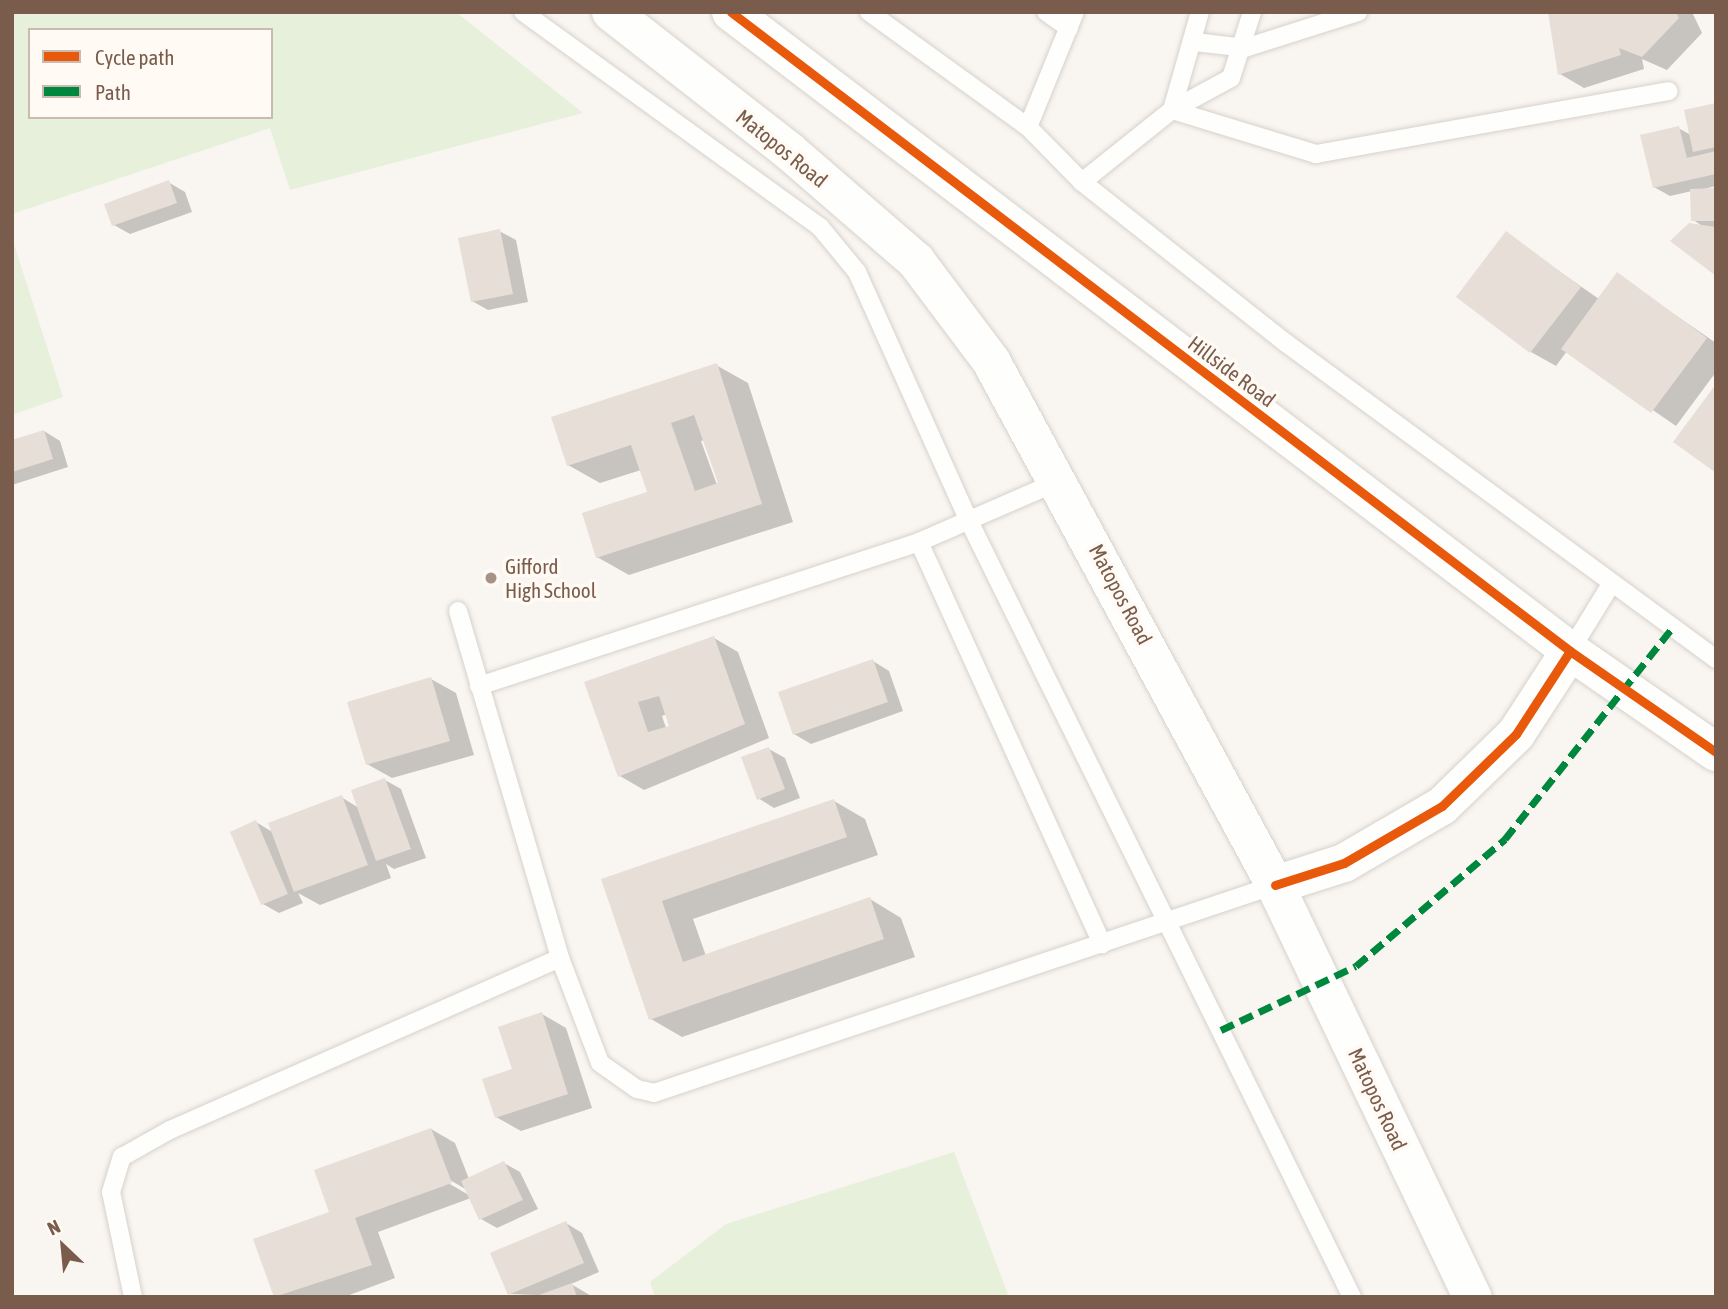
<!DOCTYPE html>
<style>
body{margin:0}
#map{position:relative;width:1728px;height:1309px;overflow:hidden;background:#f9f5f0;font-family:"Asap Condensed",sans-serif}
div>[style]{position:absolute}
.green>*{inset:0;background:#e7f0db}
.shadow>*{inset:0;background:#0003}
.building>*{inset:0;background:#e6ded7}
.roads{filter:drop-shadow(0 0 2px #d7d1cb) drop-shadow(0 0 2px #d7d1cb)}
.service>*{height:18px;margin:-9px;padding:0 9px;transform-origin:9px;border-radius:9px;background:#fefefd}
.tertiary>*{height:38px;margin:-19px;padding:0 19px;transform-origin:19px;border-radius:19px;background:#fefefd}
.secondary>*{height:38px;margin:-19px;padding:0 19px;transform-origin:19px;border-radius:19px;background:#fefefd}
.quiet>*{height:7px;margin-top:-3.5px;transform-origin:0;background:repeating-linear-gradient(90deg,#00873e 0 14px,transparent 0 21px)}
.cycleway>*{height:9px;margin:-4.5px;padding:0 4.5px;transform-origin:4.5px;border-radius:4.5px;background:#e8590c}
.dots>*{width:19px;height:19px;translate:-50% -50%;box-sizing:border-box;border:4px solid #fffaf3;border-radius:50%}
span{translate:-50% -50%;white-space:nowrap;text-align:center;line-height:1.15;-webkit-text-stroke:7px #fffaf3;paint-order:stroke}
.street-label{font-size:21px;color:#7a5c4d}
.poi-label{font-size:21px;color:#7a5c4d}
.left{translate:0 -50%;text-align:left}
.frame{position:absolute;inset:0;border:14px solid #7a5c4d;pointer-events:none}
.legend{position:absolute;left:28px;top:28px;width:245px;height:91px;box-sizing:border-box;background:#fffaf3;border:2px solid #cabbb1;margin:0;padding:9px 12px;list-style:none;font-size:21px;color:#7a5c4d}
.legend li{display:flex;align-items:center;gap:14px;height:35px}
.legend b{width:35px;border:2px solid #cabbb1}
.north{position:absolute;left:28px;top:1211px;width:70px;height:70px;-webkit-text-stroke:5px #fffaf3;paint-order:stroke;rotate:334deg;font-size:19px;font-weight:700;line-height:28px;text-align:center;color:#7a5c4d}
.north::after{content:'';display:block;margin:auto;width:24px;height:32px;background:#7a5c4d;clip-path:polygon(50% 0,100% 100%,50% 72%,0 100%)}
</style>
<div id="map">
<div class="green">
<i style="clip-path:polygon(evenodd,12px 12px,456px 12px,583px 113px,290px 190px,270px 128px,12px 214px,12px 12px,30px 30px,271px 30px,271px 117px,30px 117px,30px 30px)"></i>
<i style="clip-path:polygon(12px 238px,63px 397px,12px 415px)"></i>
<i style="clip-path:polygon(954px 1152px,1009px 1297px,655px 1297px,650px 1282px,726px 1224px)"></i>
</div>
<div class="shadow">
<i style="clip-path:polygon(1549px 12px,1692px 12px,1702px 33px,1667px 70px,1642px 59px,1644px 69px,1584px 88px,1560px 74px)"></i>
<i style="clip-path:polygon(1716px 105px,1716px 186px,1704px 189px,1716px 190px,1716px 274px,1704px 227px,1693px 220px,1692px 191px,1670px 196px,1654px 187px,1678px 128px,1691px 135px)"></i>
<i style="clip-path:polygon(168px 182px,185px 192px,192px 212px,130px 234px,114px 225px)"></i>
<i style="clip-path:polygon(499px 231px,516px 240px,528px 302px,488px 310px,472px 301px)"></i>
<i style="clip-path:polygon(1506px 234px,1599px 299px,1617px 275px,1716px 343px,1716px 372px,1676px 426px,1567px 351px,1556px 366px,1531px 352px,1458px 296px)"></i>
<i style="clip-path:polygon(evenodd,716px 365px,748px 383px,793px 522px,629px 575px,597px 557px,649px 493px,641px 470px,600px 483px,568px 465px,716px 365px,705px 440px,721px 484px,717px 485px,701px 441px,705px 440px)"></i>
<i style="clip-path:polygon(44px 431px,60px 441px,68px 467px,12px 485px,12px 441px)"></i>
<i style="clip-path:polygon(evenodd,714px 638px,738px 652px,769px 738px,644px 790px,620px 776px,587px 683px,714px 638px,667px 714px,671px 727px,666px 728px,662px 716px,667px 714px)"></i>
<i style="clip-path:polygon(873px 661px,889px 671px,903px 711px,811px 744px,794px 734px)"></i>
<i style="clip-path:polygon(431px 679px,456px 693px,474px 755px,392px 778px,367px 764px)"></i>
<i style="clip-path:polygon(769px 749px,785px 758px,800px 798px,774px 808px,758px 798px)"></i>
<i style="clip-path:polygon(385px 780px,401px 789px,426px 858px,394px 869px,386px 864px,391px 878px,320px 905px,298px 893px,303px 903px,279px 913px,263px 904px,256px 822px,274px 833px,341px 797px,359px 808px)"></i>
<i style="clip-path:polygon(834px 801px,865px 819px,878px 855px,693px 919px,706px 956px,870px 899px,901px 918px,915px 957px,682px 1037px,651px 1019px,603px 881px)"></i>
<i style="clip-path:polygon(542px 1014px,566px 1028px,592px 1108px,521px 1131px,496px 1117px)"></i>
<i style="clip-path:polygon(evenodd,431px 1129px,455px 1143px,469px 1179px,504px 1163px,520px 1172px,538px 1209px,497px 1228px,481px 1219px,471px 1198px,378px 1232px,395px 1278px,344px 1297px,276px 1297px,256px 1240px,331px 1213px,431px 1129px,445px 1177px,467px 1190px,467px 1194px,443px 1180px,445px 1177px)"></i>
<i style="clip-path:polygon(566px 1223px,582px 1233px,599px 1272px,571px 1284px,593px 1297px,509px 1294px)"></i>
</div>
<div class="building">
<i style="clip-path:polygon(1548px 12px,1676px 12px,1679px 18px,1642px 57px,1619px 48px,1621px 55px,1558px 75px)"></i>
<i style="clip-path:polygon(1716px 103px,1716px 147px,1693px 152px,1684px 110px)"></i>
<i style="clip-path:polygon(1679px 126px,1687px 158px,1716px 151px,1716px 174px,1653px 188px,1640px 135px)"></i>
<i style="clip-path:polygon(169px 180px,177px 203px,112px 226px,104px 204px)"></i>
<i style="clip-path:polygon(1716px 188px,1716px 221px,1691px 221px,1690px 189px)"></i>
<i style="clip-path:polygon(1689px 223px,1716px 227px,1716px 276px,1670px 241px)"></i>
<i style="clip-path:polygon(500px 229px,513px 294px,471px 302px,458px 238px)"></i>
<i style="clip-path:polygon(1506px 231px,1581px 287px,1530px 353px,1456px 297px)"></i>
<i style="clip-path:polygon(1617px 272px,1707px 338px,1651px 413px,1561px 349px)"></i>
<i style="clip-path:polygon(evenodd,717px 363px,762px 504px,596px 558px,582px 513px,647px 492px,631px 445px,567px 466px,551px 417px,717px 363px,694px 415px,718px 483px,695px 491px,671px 423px,694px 415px)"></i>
<i style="clip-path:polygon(1716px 384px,1716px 473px,1673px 442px)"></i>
<i style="clip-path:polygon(44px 430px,53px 459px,12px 472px,12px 440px)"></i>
<i style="clip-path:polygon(evenodd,714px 636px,745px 724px,618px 777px,584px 682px,714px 636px,659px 696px,669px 726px,648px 732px,638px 702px,659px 696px)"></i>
<i style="clip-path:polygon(873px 659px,888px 702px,793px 735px,778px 692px)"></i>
<i style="clip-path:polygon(431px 677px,450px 741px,366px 765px,347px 702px)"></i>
<i style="clip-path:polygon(769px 747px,785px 789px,757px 800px,741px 757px)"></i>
<i style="clip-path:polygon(385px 778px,411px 849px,376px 861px,351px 790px)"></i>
<i style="clip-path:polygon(342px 795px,368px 865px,294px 892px,268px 823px)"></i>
<i style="clip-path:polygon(834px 799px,847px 837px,662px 901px,683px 962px,870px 897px,884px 939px,649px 1020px,601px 879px)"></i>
<i style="clip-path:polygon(256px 820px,288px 894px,261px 905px,230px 832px)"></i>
<i style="clip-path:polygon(542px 1012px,568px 1094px,495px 1118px,482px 1079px,512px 1069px,498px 1027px)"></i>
<i style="clip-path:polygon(431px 1128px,452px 1183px,355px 1218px,372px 1265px,274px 1297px,253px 1239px,329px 1212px,314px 1170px)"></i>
<i style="clip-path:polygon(504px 1161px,523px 1200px,479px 1220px,461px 1181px)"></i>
<i style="clip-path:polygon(566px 1221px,584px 1263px,508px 1295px,490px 1253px)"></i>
<i style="clip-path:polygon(572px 1283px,577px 1297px,536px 1297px,536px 1296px)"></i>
</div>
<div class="roads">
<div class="service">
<i style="left:523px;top:12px;width:367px;rotate:35.9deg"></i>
<i style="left:820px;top:227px;width:58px;rotate:50.6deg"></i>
<i style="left:857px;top:272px;width:273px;rotate:65.8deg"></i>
<i style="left:969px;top:521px;width:865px;rotate:63.73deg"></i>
<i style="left:869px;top:12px;width:196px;rotate:35.9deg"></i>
<i style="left:1028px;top:127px;width:77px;rotate:45.5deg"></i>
<i style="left:1082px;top:182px;width:260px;rotate:38.3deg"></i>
<i style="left:1286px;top:343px;width:534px;rotate:36.31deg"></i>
<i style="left:1046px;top:12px;width:28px;rotate:35deg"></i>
<i style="left:1195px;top:42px;width:50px;rotate:6.8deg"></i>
<i style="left:1245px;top:48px;width:119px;rotate:-17.7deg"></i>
<i style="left:1172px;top:110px;width:151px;rotate:17deg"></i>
<i style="left:1316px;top:154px;width:358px;rotate:-10.1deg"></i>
<i style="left:1172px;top:110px;width:67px;rotate:-28.5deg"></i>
<i style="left:1231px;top:78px;width:69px;rotate:-72.3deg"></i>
<i style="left:1028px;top:127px;width:124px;rotate:-67.8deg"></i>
<i style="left:1082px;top:182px;width:115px;rotate:-38.7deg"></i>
<i style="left:1172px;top:110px;width:102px;rotate:-74.1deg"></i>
<i style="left:919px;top:542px;width:442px;rotate:65.5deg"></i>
<i style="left:458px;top:611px;width:362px;rotate:73.6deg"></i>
<i style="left:560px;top:958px;width:112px;rotate:69.1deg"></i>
<i style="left:600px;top:1063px;width:45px;rotate:35.1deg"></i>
<i style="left:637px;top:1089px;width:17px;rotate:13deg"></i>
<i style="left:654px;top:1093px;width:655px;rotate:-18.52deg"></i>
<i style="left:1570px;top:651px;width:76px;rotate:-58.4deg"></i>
<i style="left:479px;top:686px;width:463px;rotate:-18.1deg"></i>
<i style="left:919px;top:542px;width:153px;rotate:-23.5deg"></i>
<i style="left:133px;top:1297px;width:107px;rotate:-101.8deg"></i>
<i style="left:111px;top:1192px;width:37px;rotate:-73deg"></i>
<i style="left:122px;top:1157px;width:55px;rotate:-29.4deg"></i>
<i style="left:170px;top:1130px;width:426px;rotate:-23.8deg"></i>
</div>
<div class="tertiary">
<i style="left:731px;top:12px;width:1055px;rotate:37.29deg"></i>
<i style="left:1570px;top:651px;width:178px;rotate:34.7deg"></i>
<i style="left:1275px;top:885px;width:72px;rotate:-17.7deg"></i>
<i style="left:1344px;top:863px;width:113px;rotate:-30.2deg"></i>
<i style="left:1442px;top:806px;width:103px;rotate:-44.2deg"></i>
<i style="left:1516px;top:734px;width:99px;rotate:-57deg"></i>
</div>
<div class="secondary">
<i style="left:611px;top:12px;width:226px;rotate:38deg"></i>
<i style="left:789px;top:151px;width:168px;rotate:40.9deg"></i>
<i style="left:916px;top:261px;width:125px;rotate:53.1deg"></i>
<i style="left:991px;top:361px;width:596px;rotate:61.54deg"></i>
<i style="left:1275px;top:885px;width:457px;rotate:64.4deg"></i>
</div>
</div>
<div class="quiet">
<i style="left:1221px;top:1030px;width:149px;rotate:-25.4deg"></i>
<i style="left:1356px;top:966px;width:196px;rotate:-40.4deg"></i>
<i style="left:1505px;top:839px;width:270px;rotate:-51.6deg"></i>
</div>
<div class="cycleway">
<i style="left:731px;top:12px;width:1055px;rotate:37.29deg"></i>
<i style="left:1570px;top:651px;width:178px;rotate:34.7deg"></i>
<i style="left:1275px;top:885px;width:72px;rotate:-17.7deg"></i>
<i style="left:1344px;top:863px;width:113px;rotate:-30.2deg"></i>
<i style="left:1442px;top:806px;width:103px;rotate:-44.2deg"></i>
<i style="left:1516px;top:734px;width:99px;rotate:-57deg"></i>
</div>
<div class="dots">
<i style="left:491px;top:578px;background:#a69286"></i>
</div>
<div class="street-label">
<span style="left:782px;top:148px;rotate:39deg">Matopos Road</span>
<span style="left:1232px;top:371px;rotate:37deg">Hillside Road</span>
<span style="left:1121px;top:594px;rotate:62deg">Matopos Road</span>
<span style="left:1378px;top:1099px;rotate:65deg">Matopos Road</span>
</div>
<div class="poi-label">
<span class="left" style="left:505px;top:578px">Gifford<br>High School</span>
</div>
<div class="frame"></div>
<ul class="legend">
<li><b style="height:9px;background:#e8590c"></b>Cycle path</li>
<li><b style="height:9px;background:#00873e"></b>Path</li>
</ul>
<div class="north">N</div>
</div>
